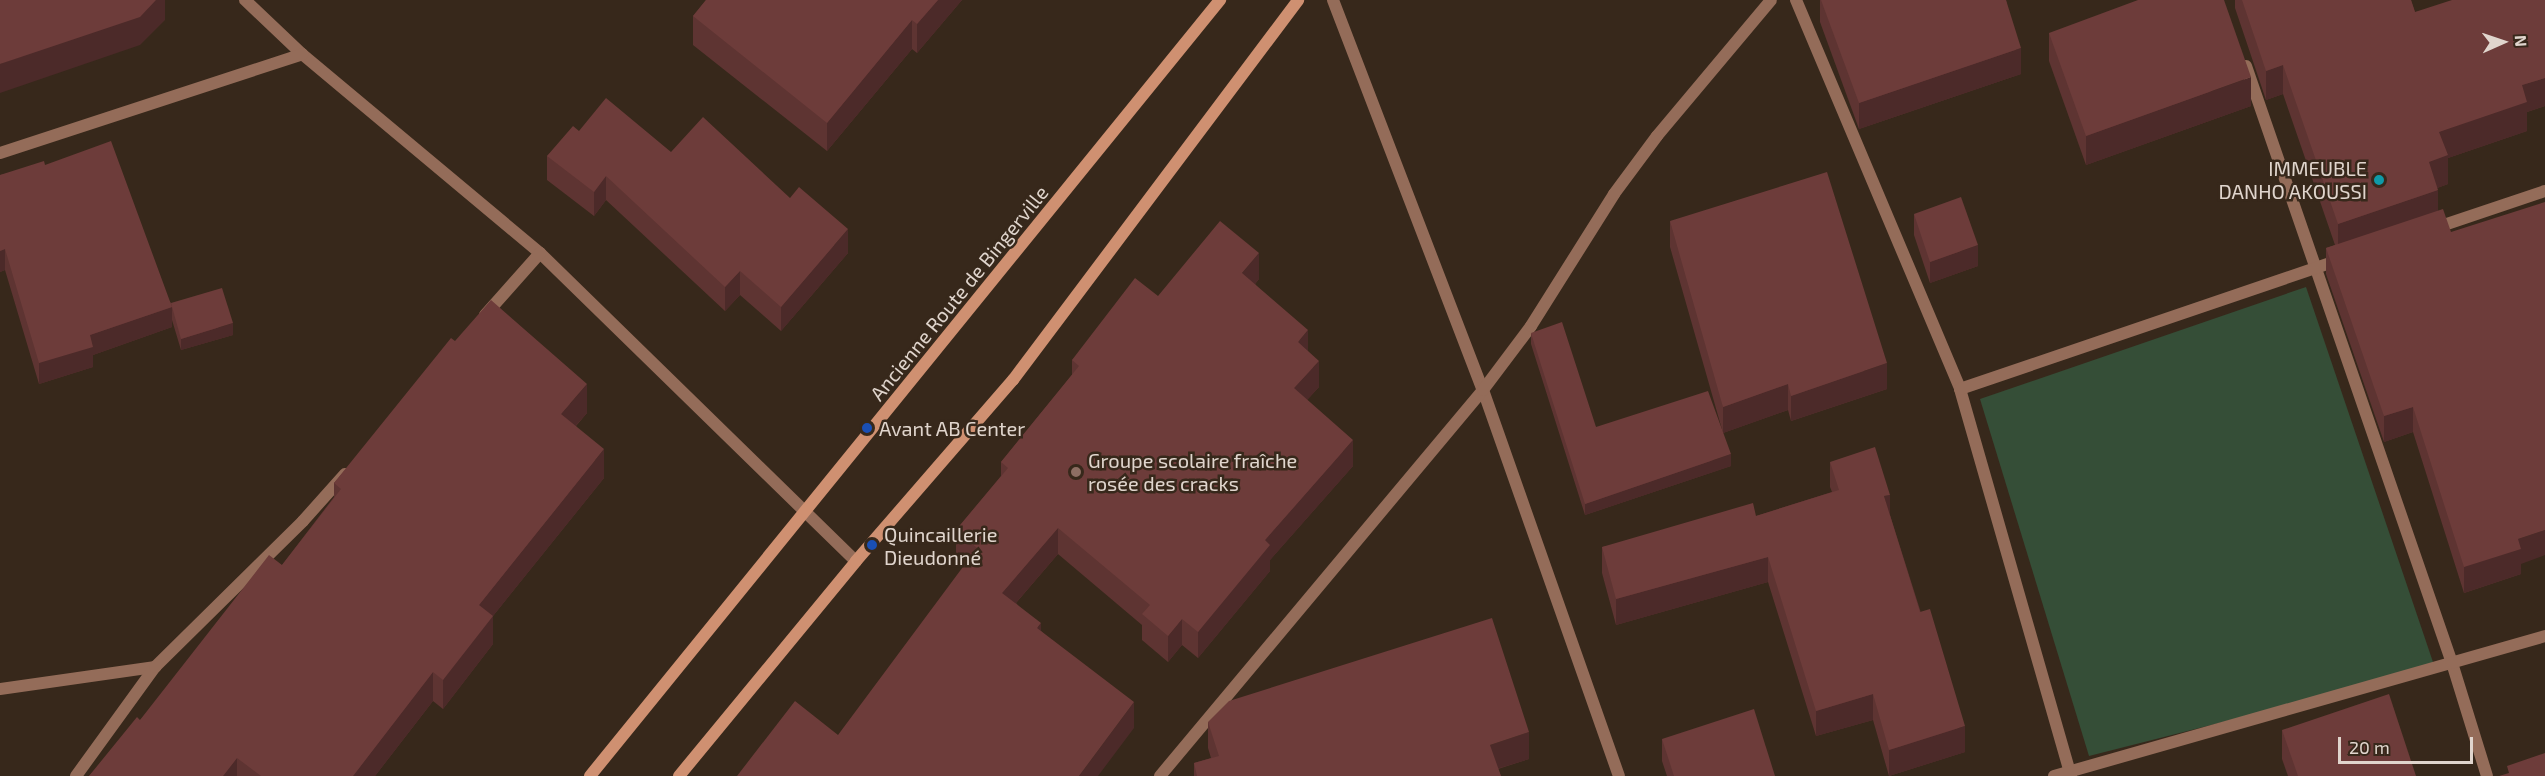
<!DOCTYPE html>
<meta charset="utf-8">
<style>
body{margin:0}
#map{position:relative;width:2545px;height:776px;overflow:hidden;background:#37281b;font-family:"Exo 2",sans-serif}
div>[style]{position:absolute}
.green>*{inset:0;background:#354e37}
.street>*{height:12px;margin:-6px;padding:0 6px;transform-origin:6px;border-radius:6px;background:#946c59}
.secondary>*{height:12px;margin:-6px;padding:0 6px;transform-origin:6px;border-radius:6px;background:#cf9071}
.wall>*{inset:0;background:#5e3432}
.shaded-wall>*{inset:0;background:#4c2a29}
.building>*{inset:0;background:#6d3c3a}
.dots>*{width:16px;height:16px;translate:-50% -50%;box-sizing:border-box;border:3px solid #37281b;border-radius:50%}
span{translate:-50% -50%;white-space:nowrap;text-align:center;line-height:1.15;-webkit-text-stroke:5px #37281b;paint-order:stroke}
.poi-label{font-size:20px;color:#e0d5cd}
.right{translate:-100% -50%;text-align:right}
.left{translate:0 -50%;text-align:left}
.street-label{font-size:20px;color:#e0d5cd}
.north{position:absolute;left:2473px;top:12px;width:60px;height:60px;-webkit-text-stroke:4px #37281b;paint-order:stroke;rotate:87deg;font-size:16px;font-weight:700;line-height:24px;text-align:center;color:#e0d5cd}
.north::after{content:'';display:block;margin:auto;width:21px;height:27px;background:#e0d5cd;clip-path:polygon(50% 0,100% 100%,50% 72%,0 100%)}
.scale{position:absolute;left:2338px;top:737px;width:135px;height:27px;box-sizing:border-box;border:3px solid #e0d5cd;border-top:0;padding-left:8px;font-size:18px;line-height:21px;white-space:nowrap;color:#e0d5cd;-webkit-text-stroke:4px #37281b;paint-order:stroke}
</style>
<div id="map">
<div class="green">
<i style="clip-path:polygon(2306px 287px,2435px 668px,2089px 756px,1980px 399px)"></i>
</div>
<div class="street">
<i style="left:245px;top:0;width:79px;rotate:43.5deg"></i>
<i style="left:302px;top:54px;width:310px;rotate:39.9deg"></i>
<i style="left:540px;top:253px;width:441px;rotate:44.3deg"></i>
<i style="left:1333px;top:0;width:418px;rotate:69deg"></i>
<i style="left:1483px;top:390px;width:409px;rotate:70.6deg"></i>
<i style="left:1796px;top:0;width:422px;rotate:67.1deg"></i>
<i style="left:1960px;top:389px;width:403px;rotate:74deg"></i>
<i style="left:2246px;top:66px;width:632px;rotate:70.96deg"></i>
<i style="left:2452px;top:663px;width:118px;rotate:72.8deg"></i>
<i style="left:0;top:153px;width:318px;rotate:-18.1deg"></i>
<i style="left:2432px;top:229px;width:119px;rotate:-18.6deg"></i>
<i style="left:485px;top:315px;width:83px;rotate:-48.4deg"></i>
<i style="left:1960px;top:389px;width:404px;rotate:-18.8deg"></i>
<i style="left:0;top:689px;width:157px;rotate:-8.1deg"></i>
<i style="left:76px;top:776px;width:135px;rotate:-54.1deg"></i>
<i style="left:155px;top:667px;width:208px;rotate:-44.6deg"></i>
<i style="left:303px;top:521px;width:63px;rotate:-48.2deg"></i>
<i style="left:1160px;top:776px;width:503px;rotate:-50.08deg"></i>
<i style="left:1483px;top:390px;width:80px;rotate:-53.1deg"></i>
<i style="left:1531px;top:326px;width:156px;rotate:-57.8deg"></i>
<i style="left:1614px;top:194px;width:72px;rotate:-53.4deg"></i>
<i style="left:1657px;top:136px;width:177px;rotate:-50deg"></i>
<i style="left:2054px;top:776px;width:511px;rotate:-15.91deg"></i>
</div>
<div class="secondary">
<i style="left:590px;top:776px;width:1000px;rotate:-50.93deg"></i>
<i style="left:679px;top:776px;width:278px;rotate:-50.5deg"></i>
<i style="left:856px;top:561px;width:240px;rotate:-49.1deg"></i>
<i style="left:1013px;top:380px;width:475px;rotate:-53.1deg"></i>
</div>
<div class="wall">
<i style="clip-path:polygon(706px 0,962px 0,917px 53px,912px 49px,827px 151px,693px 45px,693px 16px)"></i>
<i style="clip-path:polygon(1820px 0,2006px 0,2021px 74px,1859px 129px,1820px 22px)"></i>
<i style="clip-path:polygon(2235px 0,2411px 0,2415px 12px,2545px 0,2545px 106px,2527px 112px,2527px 131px,2448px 158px,2448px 184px,2437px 188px,2438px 210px,2521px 564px,2521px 574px,2464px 593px,2413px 432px,2384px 442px,2326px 274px,2326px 248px,2335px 245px,2283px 94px,2266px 100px,2235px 8px)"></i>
<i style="clip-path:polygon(2049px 33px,2251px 106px,2086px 165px,2049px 61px)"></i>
<i style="clip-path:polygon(579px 131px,671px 152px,848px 253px,781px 331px,740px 295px,725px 311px,606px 200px,594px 216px,547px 180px,547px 156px)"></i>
<i style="clip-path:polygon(45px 165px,171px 303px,233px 335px,181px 350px,172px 320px,172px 327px,93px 355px,93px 367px,39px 384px,5px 270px,0 272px,0 175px)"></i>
<i style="clip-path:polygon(1914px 214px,1978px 266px,1930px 283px,1914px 235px)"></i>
<i style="clip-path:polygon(1670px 221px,1887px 389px,1791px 421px,1788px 410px,1723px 433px,1670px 247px)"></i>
<i style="clip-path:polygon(1259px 279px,1255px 284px,1308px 351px,1319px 387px,1307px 400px,1353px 466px,1270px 560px,1270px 571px,1198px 658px,1182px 645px,1168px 662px,1142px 640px,1142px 625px,1058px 554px,1016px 603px,1041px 631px,1134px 728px,956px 556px,956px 530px,1001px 476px,1001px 462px,1072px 375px,1072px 360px,1158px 296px)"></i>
<i style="clip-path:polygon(1531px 333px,1596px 427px,1731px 466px,1585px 515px,1531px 344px)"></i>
<i style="clip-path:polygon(455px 341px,587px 413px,576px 426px,604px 478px,493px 616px,493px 644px,443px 709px,433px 701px,375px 776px,89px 776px,282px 565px,334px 497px,334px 483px)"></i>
<i style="clip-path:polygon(1830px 462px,1890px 515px,1965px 752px,1889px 776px,1873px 720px,1816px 736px,1768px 582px,1616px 625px,1602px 573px,1602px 547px,1756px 516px,1832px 492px,1830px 487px)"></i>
<i style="clip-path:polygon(1208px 722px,1529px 759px,1498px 769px,1501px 776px,1194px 776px,1194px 763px,1211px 758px,1208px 748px)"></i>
<i style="clip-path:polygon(2282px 730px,2416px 776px,2288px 776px,2282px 759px)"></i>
<i style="clip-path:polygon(1662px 739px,1775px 776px,1667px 776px,1662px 761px)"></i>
</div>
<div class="shaded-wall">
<i style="clip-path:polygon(156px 0,165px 0,165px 20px,140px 45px,0 93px,0 64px)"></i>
<i style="clip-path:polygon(938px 0,962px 0,917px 53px,917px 24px)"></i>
<i style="clip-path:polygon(912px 20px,912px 49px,827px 151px,827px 123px)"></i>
<i style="clip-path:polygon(2021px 48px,2021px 74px,1859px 129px,1859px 103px)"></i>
<i style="clip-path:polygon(2283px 65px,2283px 94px,2266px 100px,2266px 71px)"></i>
<i style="clip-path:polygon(2251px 77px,2251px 106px,2086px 165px,2086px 136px)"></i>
<i style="clip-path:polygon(2545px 78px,2545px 106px,2527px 112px,2527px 131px,2448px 158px,2448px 184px,2429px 191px,2429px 162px,2439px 132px,2522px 85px)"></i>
<i style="clip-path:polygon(606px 176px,606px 200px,594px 216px,594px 192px)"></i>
<i style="clip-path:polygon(2438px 190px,2438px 219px,2338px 253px,2338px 224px)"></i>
<i style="clip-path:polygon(848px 229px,848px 253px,781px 331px,781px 307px)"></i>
<i style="clip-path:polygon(1978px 245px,1978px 266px,1930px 283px,1930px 262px)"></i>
<i style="clip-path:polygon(5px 249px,5px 270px,0 272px,0 251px)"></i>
<i style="clip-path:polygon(1259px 253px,1259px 279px,1242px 299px,1242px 273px)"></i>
<i style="clip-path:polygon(740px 271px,740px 295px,725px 311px,725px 287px)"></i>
<i style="clip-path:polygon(172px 307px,172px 327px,93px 355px,93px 367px,39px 384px,39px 363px,90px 335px)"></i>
<i style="clip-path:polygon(233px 323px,233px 335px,181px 350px,181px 339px)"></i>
<i style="clip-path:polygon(1308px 330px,1308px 356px,1298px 342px)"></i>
<i style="clip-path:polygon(1319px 361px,1319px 387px,1294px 414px,1294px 388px)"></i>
<i style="clip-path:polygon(1887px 363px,1887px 389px,1791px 421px,1791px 396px)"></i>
<i style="clip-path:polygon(587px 384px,587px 413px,561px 442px,561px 414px)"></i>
<i style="clip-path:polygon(1788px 384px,1788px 410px,1723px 433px,1723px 407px)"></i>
<i style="clip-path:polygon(2413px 407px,2413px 432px,2384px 442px,2384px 416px)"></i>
<i style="clip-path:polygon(1353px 440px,1353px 466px,1270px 560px,1270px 571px,1198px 658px,1198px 632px,1265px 540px)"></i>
<i style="clip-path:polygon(604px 449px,604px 478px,493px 616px,493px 644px,443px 709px,443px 680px,479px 605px)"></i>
<i style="clip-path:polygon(1731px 454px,1731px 466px,1585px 515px,1585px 504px)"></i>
<i style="clip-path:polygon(1890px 495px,1890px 520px,1884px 496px)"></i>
<i style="clip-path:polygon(1058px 528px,1058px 554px,1002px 619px,1002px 593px)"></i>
<i style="clip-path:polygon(2545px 530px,2545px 555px,2521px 564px,2521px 574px,2464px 593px,2464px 567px,2518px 539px)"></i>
<i style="clip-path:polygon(1768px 557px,1768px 582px,1616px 625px,1616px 599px)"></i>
<i style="clip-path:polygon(1182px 619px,1182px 645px,1168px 662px,1168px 636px)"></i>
<i style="clip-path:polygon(1041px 623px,1041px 649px,1037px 628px)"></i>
<i style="clip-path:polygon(433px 672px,433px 701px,375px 776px,353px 776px)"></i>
<i style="clip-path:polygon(1873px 694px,1873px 720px,1816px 736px,1816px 711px)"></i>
<i style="clip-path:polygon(1134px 702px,1134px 728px,1098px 776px,1079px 776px)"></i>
<i style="clip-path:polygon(1965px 726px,1965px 752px,1889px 776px,1889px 750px)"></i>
<i style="clip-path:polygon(1529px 732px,1529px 759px,1490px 771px,1490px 745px)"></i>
<i style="clip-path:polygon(237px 758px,237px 776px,223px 776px)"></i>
</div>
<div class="building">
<i style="clip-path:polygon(0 0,156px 0,140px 17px,0 64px)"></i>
<i style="clip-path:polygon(706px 0,938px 0,917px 24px,912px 20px,827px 123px,693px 16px)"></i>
<i style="clip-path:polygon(1821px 0,2006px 0,2021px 48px,1859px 103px)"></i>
<i style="clip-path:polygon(2138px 0,2224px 0,2251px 77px,2086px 136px,2049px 33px)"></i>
<i style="clip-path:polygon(2242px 0,2411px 0,2415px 12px,2452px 0,2545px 0,2545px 78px,2522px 85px,2527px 102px,2439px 132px,2448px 155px,2429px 162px,2438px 190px,2338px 224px,2283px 65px,2266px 71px)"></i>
<i style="clip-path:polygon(606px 98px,671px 152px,703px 117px,790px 198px,799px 187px,848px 229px,781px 307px,740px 271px,725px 287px,606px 176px,594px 192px,547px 156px,573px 126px,579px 131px)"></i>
<i style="clip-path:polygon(111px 141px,172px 307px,90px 335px,93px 347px,39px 363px,5px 249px,0 251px,0 175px,44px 161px,45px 165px)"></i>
<i style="clip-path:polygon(1827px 172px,1887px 363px,1791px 396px,1788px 384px,1723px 407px,1670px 221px)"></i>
<i style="clip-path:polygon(1961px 197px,1978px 245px,1930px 262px,1914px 214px)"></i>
<i style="clip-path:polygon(2545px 202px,2545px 530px,2518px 539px,2521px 549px,2464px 567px,2413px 407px,2384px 416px,2326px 248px,2443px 209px,2451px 232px)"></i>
<i style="clip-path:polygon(1220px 221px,1259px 253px,1242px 273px,1308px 330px,1298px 342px,1319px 361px,1294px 388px,1353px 440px,1265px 540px,1270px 545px,1198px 632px,1182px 619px,1168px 636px,1142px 614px,1150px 605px,1058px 528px,1002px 593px,1041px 623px,1037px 628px,1134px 702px,1079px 776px,737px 776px,795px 701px,838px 735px,977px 548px,956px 530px,1008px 468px,1001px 462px,1079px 366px,1072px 360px,1135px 278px,1158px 296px)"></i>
<i style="clip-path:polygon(222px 288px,233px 323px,181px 339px,171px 303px)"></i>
<i style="clip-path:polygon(491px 300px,587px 384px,561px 414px,604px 449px,479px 605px,493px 616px,443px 680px,433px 672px,353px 776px,261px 776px,237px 758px,223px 776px,89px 776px,137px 717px,140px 720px,269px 555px,282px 565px,341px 489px,334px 483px,451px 338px,455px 341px)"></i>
<i style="clip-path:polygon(1562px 322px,1596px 427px,1708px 391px,1731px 454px,1585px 504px,1531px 333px)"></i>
<i style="clip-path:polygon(1875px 447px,1890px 495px,1884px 496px,1920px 612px,1930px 609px,1965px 726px,1889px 750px,1873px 694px,1816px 711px,1768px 557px,1616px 599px,1602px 547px,1753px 503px,1756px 516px,1839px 490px,1830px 462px)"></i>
<i style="clip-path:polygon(1492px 618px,1529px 732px,1490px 745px,1501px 776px,1197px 776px,1194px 763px,1219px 756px,1208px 722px,1229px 701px)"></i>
<i style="clip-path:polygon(2389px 694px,2416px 776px,2298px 776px,2282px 730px)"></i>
<i style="clip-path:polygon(1754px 709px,1775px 776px,1674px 776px,1662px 739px)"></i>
<i style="clip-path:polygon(2545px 753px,2545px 776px,2499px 776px,2509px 773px,2507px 766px)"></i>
</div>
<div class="dots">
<i style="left:2379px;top:180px;background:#0f9aa8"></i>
<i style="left:867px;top:428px;background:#1a4fb4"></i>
<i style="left:1076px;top:472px;background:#8d6e63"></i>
<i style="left:872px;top:545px;background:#1a4fb4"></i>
</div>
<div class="poi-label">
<span class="right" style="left:2367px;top:180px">IMMEUBLE<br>DANHO AKOUSSI</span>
<span class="left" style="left:879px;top:428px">Avant AB Center</span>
<span class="left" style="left:1088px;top:472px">Groupe scolaire fraîche<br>rosée des cracks</span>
<span class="left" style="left:884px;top:546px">Quincaillerie<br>Dieudonné</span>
</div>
<div class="street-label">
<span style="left:959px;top:293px;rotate:-51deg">Ancienne Route de Bingerville</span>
</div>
<div class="north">N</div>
<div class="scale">20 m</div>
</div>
